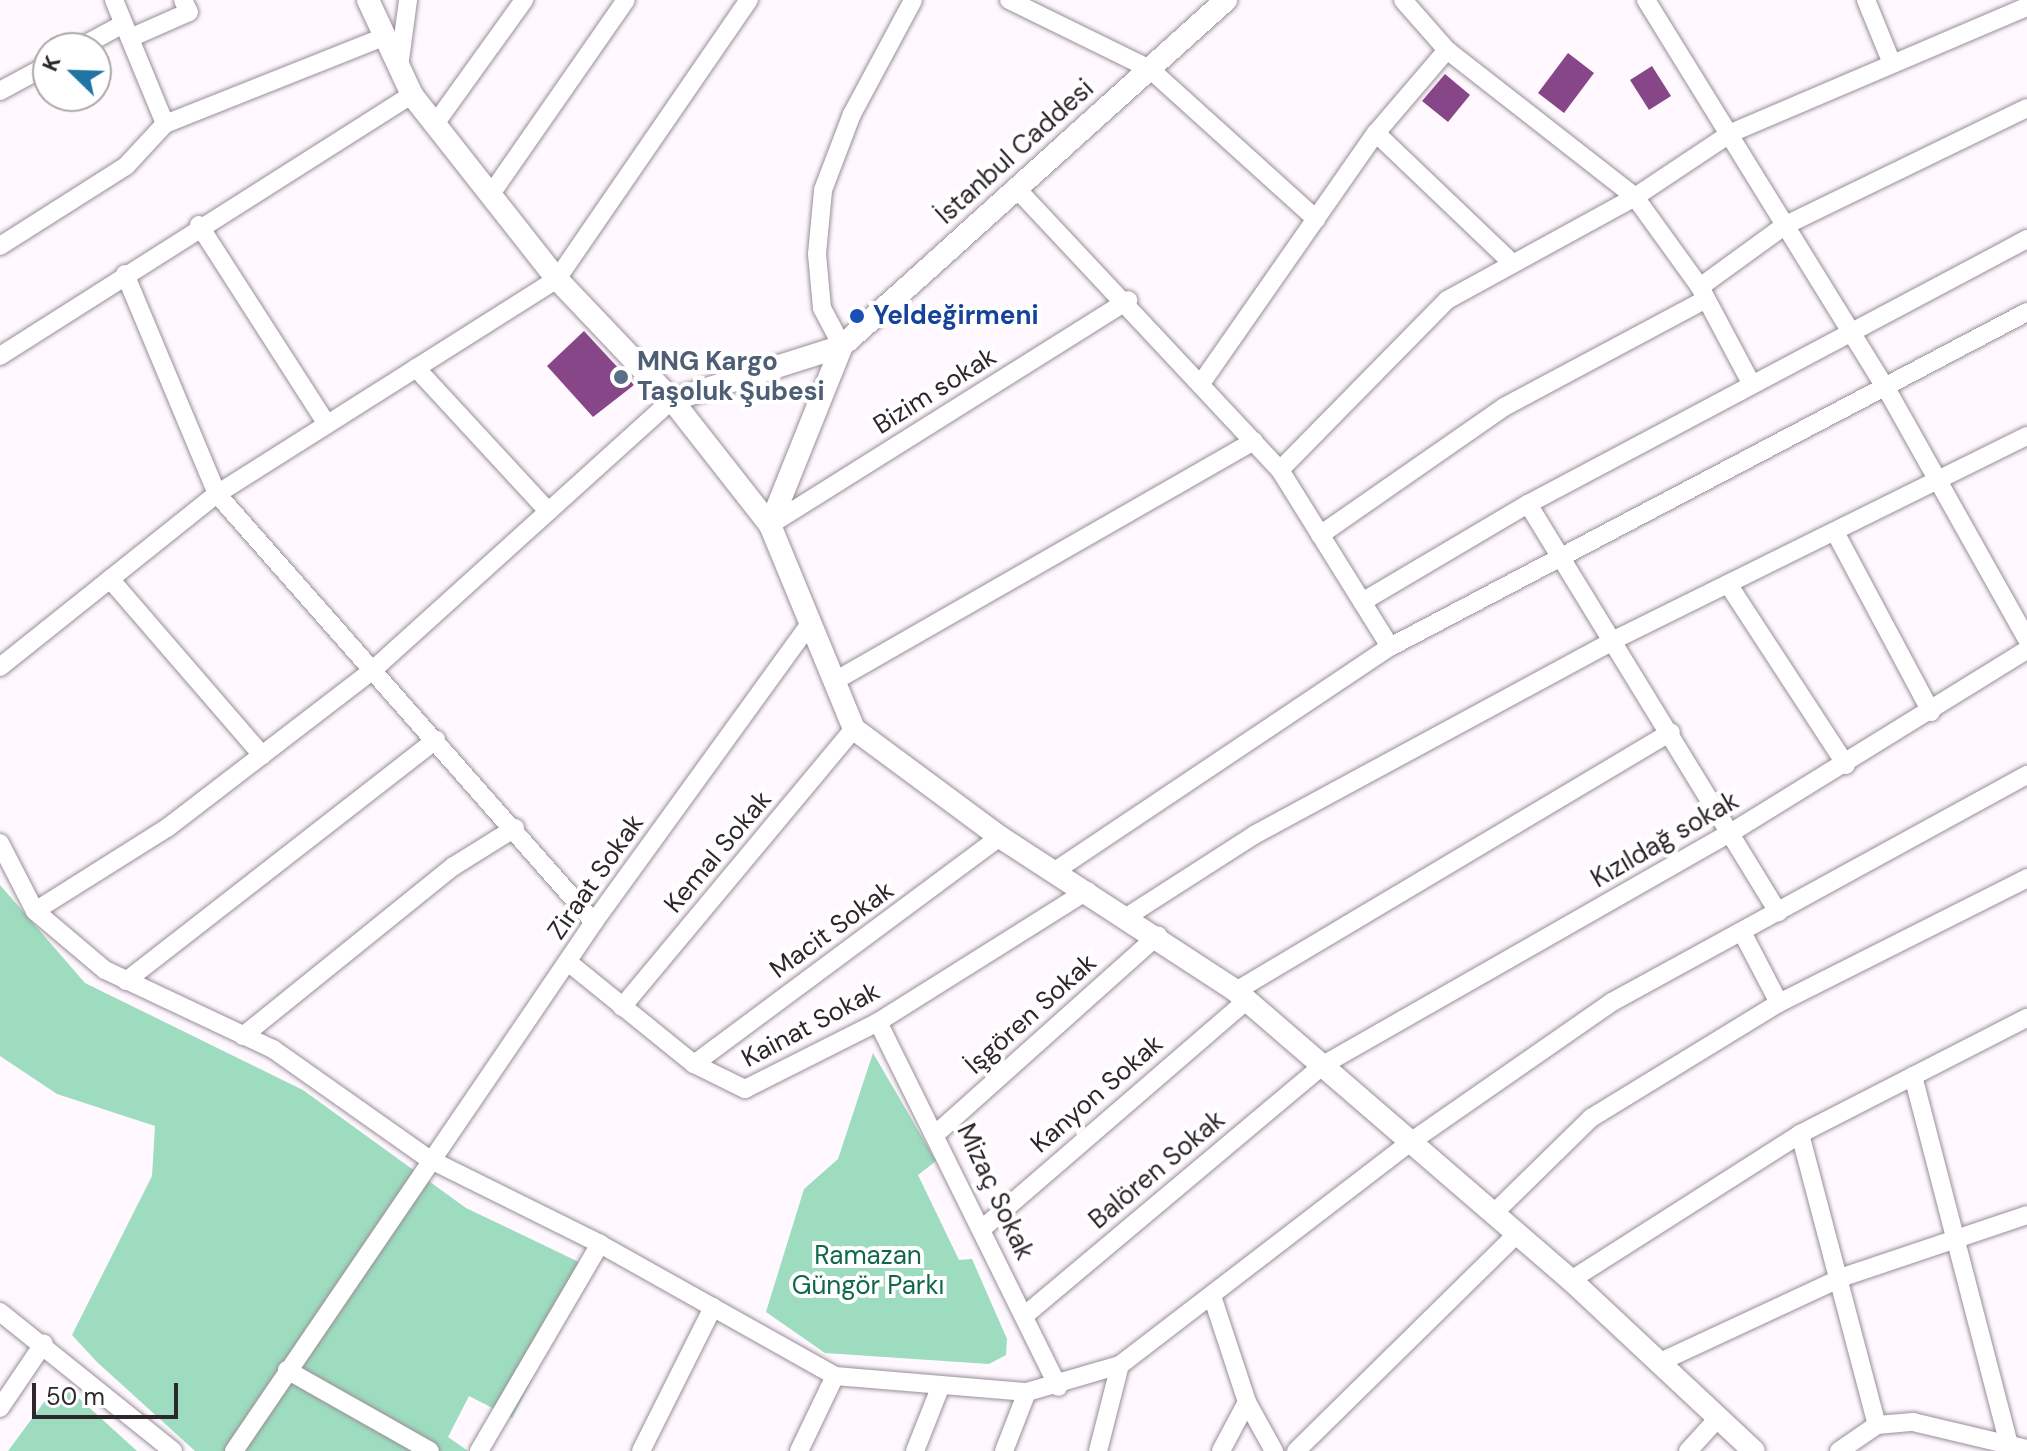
<!DOCTYPE html>
<meta charset="utf-8">
<style>
body{margin:0}
#map{position:relative;width:2027px;height:1451px;overflow:hidden;background:#fff9ff;font-family:"DM Sans",sans-serif}
div>[style]{position:absolute}
.green>*{inset:0;background:#9ddcbe}
.building>*{inset:0;background:#874687}
.roads{filter:drop-shadow(0 0 2px #9a8d99) drop-shadow(0 0 2px #9a8d99)}
.minor>*{height:18px;margin:-9px;padding:0 9px;transform-origin:9px;border-radius:9px;background:#fff}
.tertiary>*{height:22px;margin:-11px;padding:0 11px;transform-origin:11px;border-radius:11px;background:#fff}
.dots>*{width:22px;height:22px;translate:-50% -50%;box-sizing:border-box;border:4px solid #fff;border-radius:50%}
span{translate:-50% -50%;white-space:nowrap;text-align:center;line-height:1.15;-webkit-text-stroke:8px #fff;paint-order:stroke}
.street-label{font-size:26px;color:#2d272c}
.transit-label{font-size:26px;color:#164399;font-weight:700}
.left{translate:0 -50%;text-align:left}
.service-label{font-size:26px;color:#4e5e75;font-weight:700}
.park-label{font-size:26px;color:#106749}
.north{position:absolute;left:32px;top:32px;width:80px;height:80px;box-sizing:border-box;background:#fff;border:2px solid #aba9ab;border-radius:50%;rotate:293deg;font-size:22px;font-weight:700;line-height:32px;text-align:center;color:#2d272c}
.north::after{content:'';display:block;margin:auto;width:28px;height:36px;background:#1f74a4;clip-path:polygon(50% 0,100% 100%,50% 72%,0 100%)}
.scale{position:absolute;left:32px;top:1383px;width:146px;height:36px;box-sizing:border-box;border:4px solid #2d272c;border-top:0;padding-left:10px;font-size:24px;line-height:28px;white-space:nowrap;color:#2d272c;-webkit-text-stroke:6px #fff;paint-order:stroke}
</style>
<div id="map">
<div class="green">
<i style="clip-path:polygon(0 885px,85px 983px,303px 1090px,466px 1208px,583px 1264px,571px 1304px,512px 1418px,469px 1396px,448px 1437px,468px 1451px,195px 1451px,97px 1362px,72px 1335px,152px 1176px,155px 1126px,57px 1094px,0 1056px)"></i>
<i style="clip-path:polygon(873px 1053px,936px 1161px,918px 1175px,959px 1260px,972px 1259px,1007px 1339px,1006px 1355px,989px 1364px,825px 1353px,766px 1312px,804px 1189px,838px 1159px)"></i>
<i style="clip-path:polygon(56px 1386px,71px 1391px,137px 1451px,8px 1451px)"></i>
</div>
<div class="building">
<i style="clip-path:polygon(1568px 53px,1594px 73px,1564px 113px,1538px 93px)"></i>
<i style="clip-path:polygon(1652px 66px,1671px 96px,1649px 110px,1630px 80px)"></i>
<i style="clip-path:polygon(1445px 74px,1470px 95px,1448px 122px,1422px 101px)"></i>
<i style="clip-path:polygon(584px 331px,634px 385px,593px 417px,547px 366px)"></i>
</div>
<div class="roads">
<div class="minor">
<i style="left:114px;top:0;width:134px;rotate:67.6deg"></i>
<i style="left:165px;top:124px;width:236px;rotate:-21.7deg"></i>
<i style="left:1009px;top:0;width:157px;rotate:26.1deg"></i>
<i style="left:1150px;top:69px;width:224px;rotate:42.1deg"></i>
<i style="left:1403px;top:0;width:67px;rotate:48.7deg"></i>
<i style="left:1447px;top:50px;width:239px;rotate:38deg"></i>
<i style="left:1635px;top:197px;width:111px;rotate:54.2deg"></i>
<i style="left:1700px;top:287px;width:109px;rotate:62deg"></i>
<i style="left:1646px;top:0;width:456px;rotate:58.3deg"></i>
<i style="left:1886px;top:388px;width:288px;rotate:60.7deg"></i>
<i style="left:1866px;top:0;width:66px;rotate:67.7deg"></i>
<i style="left:130px;top:38px;width:64px;rotate:-23.8deg"></i>
<i style="left:189px;top:12px;width:13px;rotate:-117deg"></i>
<i style="left:79px;top:48px;width:50px;rotate:-28.6deg"></i>
<i style="left:399px;top:67px;width:68px;rotate:-82.3deg"></i>
<i style="left:0;top:91px;width:55px;rotate:-28.4deg"></i>
<i style="left:435px;top:124px;width:153px;rotate:-54.3deg"></i>
<i style="left:1376px;top:133px;width:185px;rotate:43.7deg"></i>
<i style="left:1017px;top:189px;width:385px;rotate:46.9deg"></i>
<i style="left:1280px;top:470px;width:208px;rotate:58.1deg"></i>
<i style="left:491px;top:194px;width:236px;rotate:-55.2deg"></i>
<i style="left:199px;top:225px;width:237px;rotate:57.3deg"></i>
<i style="left:0;top:246px;width:149px;rotate:-32.4deg"></i>
<i style="left:126px;top:166px;width:57px;rotate:-47.1deg"></i>
<i style="left:125px;top:274px;width:238px;rotate:67.3deg"></i>
<i style="left:217px;top:494px;width:570px;rotate:48.63deg"></i>
<i style="left:1700px;top:287px;width:104px;rotate:-36deg"></i>
<i style="left:1784px;top:226px;width:270px;rotate:-25.9deg"></i>
<i style="left:842px;top:346px;width:43px;rotate:-117.8deg"></i>
<i style="left:822px;top:308px;width:54px;rotate:-95.3deg"></i>
<i style="left:817px;top:254px;width:64px;rotate:-84.6deg"></i>
<i style="left:823px;top:190px;width:81px;rotate:-69.1deg"></i>
<i style="left:852px;top:114px;width:129px;rotate:-61.8deg"></i>
<i style="left:0;top:356px;width:488px;rotate:-32.4deg"></i>
<i style="left:416px;top:368px;width:195px;rotate:47.3deg"></i>
<i style="left:1202px;top:382px;width:304px;rotate:-55.1deg"></i>
<i style="left:1376px;top:133px;width:109px;rotate:-49.5deg"></i>
<i style="left:1280px;top:470px;width:238px;rotate:-45.5deg"></i>
<i style="left:1447px;top:300px;width:214px;rotate:-28.7deg"></i>
<i style="left:1635px;top:197px;width:115px;rotate:-33.7deg"></i>
<i style="left:1731px;top:133px;width:322px;rotate:-23.1deg"></i>
<i style="left:1528px;top:504px;width:479px;rotate:58.5deg"></i>
<i style="left:770px;top:525px;width:423px;rotate:-32.1deg"></i>
<i style="left:1835px;top:532px;width:204px;rotate:61.9deg"></i>
<i style="left:1320px;top:535px;width:224px;rotate:-34.8deg"></i>
<i style="left:1504px;top:407px;width:229px;rotate:-28.1deg"></i>
<i style="left:110px;top:579px;width:233px;rotate:49.2deg"></i>
<i style="left:1728px;top:584px;width:216px;rotate:56.9deg"></i>
<i style="left:1362px;top:602px;width:193px;rotate:-30.6deg"></i>
<i style="left:1528px;top:504px;width:565px;rotate:-27.97deg"></i>
<i style="left:0;top:667px;width:278px;rotate:-38.6deg"></i>
<i style="left:217px;top:494px;width:402px;rotate:-32.3deg"></i>
<i style="left:557px;top:279px;width:339px;rotate:-55.5deg"></i>
<i style="left:833px;top:682px;width:485px;rotate:-29.8deg"></i>
<i style="left:0;top:843px;width:76px;rotate:62.8deg"></i>
<i style="left:35px;top:911px;width:92px;rotate:40.1deg"></i>
<i style="left:105px;top:970px;width:186px;rotate:25.2deg"></i>
<i style="left:273px;top:1049px;width:191px;rotate:35.2deg"></i>
<i style="left:429px;top:1159px;width:191px;rotate:26.4deg"></i>
<i style="left:600px;top:1244px;width:270px;rotate:29.3deg"></i>
<i style="left:835px;top:1376px;width:193px;rotate:4.8deg"></i>
<i style="left:1027px;top:1392px;width:97px;rotate:-16.2deg"></i>
<i style="left:1120px;top:1365px;width:368px;rotate:-37.5deg"></i>
<i style="left:1412px;top:1141px;width:244px;rotate:-34.8deg"></i>
<i style="left:1612px;top:1002px;width:473px;rotate:-28.7deg"></i>
<i style="left:1055px;top:871px;width:403px;rotate:-33.8deg"></i>
<i style="left:1390px;top:647px;width:720px;rotate:-27.74deg"></i>
<i style="left:35px;top:911px;width:156px;rotate:-32.2deg"></i>
<i style="left:167px;top:828px;width:261px;rotate:-37.5deg"></i>
<i style="left:374px;top:669px;width:401px;rotate:-42.1deg"></i>
<i style="left:1128px;top:916px;width:150px;rotate:-32.7deg"></i>
<i style="left:1254px;top:835px;width:409px;rotate:-28.4deg"></i>
<i style="left:1614px;top:640px;width:461px;rotate:-26.3deg"></i>
<i style="left:1742px;top:932px;width:80px;rotate:62.5deg"></i>
<i style="left:568px;top:962px;width:162px;rotate:39deg"></i>
<i style="left:694px;top:1064px;width:57px;rotate:26.1deg"></i>
<i style="left:745px;top:1089px;width:149px;rotate:-26.7deg"></i>
<i style="left:878px;top:1022px;width:247px;rotate:-32.1deg"></i>
<i style="left:126px;top:981px;width:393px;rotate:-37.9deg"></i>
<i style="left:1236px;top:991px;width:506px;rotate:-30.77deg"></i>
<i style="left:622px;top:1007px;width:362px;rotate:-50.2deg"></i>
<i style="left:878px;top:1022px;width:407px;rotate:63.7deg"></i>
<i style="left:243px;top:1036px;width:271px;rotate:-38.9deg"></i>
<i style="left:454px;top:866px;width:72px;rotate:-31.9deg"></i>
<i style="left:694px;top:1064px;width:381px;rotate:-36.6deg"></i>
<i style="left:1913px;top:1076px;width:381px;rotate:75.4deg"></i>
<i style="left:938px;top:1132px;width:295px;rotate:-41.8deg"></i>
<i style="left:1800px;top:1134px;width:301px;rotate:75.2deg"></i>
<i style="left:1494px;top:1213px;width:136px;rotate:-44.4deg"></i>
<i style="left:1591px;top:1118px;width:220px;rotate:-31.5deg"></i>
<i style="left:1779px;top:1003px;width:278px;rotate:-26.7deg"></i>
<i style="left:983px;top:1228px;width:347px;rotate:-40.8deg"></i>
<i style="left:1571px;top:1280px;width:272px;rotate:-32.5deg"></i>
<i style="left:1800px;top:1134px;width:255px;rotate:-27.1deg"></i>
<i style="left:1212px;top:1296px;width:112px;rotate:71.7deg"></i>
<i style="left:1247px;top:1402px;width:55px;rotate:118deg"></i>
<i style="left:0;top:1312px;width:222px;rotate:38.8deg"></i>
<i style="left:1024px;top:1316px;width:390px;rotate:-40deg"></i>
<i style="left:1323px;top:1065px;width:471px;rotate:-29.7deg"></i>
<i style="left:1732px;top:832px;width:347px;rotate:-31.7deg"></i>
<i style="left:1660px;top:1362px;width:202px;rotate:-24.9deg"></i>
<i style="left:1843px;top:1277px;width:194px;rotate:-18.6deg"></i>
<i style="left:287px;top:1370px;width:164px;rotate:29.5deg"></i>
<i style="left:1247px;top:1402px;width:56px;rotate:61.1deg"></i>
<i style="left:0;top:1408px;width:78px;rotate:-55.9deg"></i>
<i style="left:234px;top:1451px;width:640px;rotate:-55.76deg"></i>
<i style="left:594px;top:922px;width:365px;rotate:-54.1deg"></i>
<i style="left:479px;top:1451px;width:240px;rotate:-59.7deg"></i>
<i style="left:641px;top:1451px;width:161px;rotate:-63.4deg"></i>
<i style="left:799px;top:1451px;width:83px;rotate:-64.4deg"></i>
<i style="left:915px;top:1451px;width:68px;rotate:-68.4deg"></i>
<i style="left:1004px;top:1451px;width:63px;rotate:-68.7deg"></i>
<i style="left:1098px;top:1451px;width:89px;rotate:-75.7deg"></i>
<i style="left:1296px;top:1451px;width:311px;rotate:-44.5deg"></i>
<i style="left:1688px;top:1451px;width:46px;rotate:-47.6deg"></i>
<i style="left:1839px;top:1451px;width:46px;rotate:-34.4deg"></i>
<i style="left:1877px;top:1425px;width:36px;rotate:-5deg"></i>
<i style="left:1913px;top:1422px;width:117px;rotate:13.3deg"></i>
</div>
<div class="tertiary">
<i style="left:368px;top:0;width:105px;rotate:65.1deg"></i>
<i style="left:412px;top:95px;width:234px;rotate:51.8deg"></i>
<i style="left:557px;top:279px;width:167px;rotate:46.5deg"></i>
<i style="left:672px;top:400px;width:159px;rotate:51.9deg"></i>
<i style="left:770px;top:525px;width:221px;rotate:67.6deg"></i>
<i style="left:854px;top:729px;width:182px;rotate:36.5deg"></i>
<i style="left:1000px;top:837px;width:282px;rotate:33.1deg"></i>
<i style="left:1236px;top:991px;width:442px;rotate:40.8deg"></i>
<i style="left:1571px;top:1280px;width:250px;rotate:43.1deg"></i>
<i style="left:672px;top:400px;width:178px;rotate:-17.6deg"></i>
<i style="left:842px;top:346px;width:517px;rotate:-42.02deg"></i>
<i style="left:770px;top:525px;width:193px;rotate:-68.1deg"></i>
</div>
</div>
<div class="dots">
<i style="left:857px;top:316px;background:#1a4fb4"></i>
<i style="left:621px;top:377px;background:#5c6f8a"></i>
</div>
<div class="street-label">
<span style="left:1015px;top:152px;rotate:-42deg">İstanbul Caddesi</span>
<span style="left:935px;top:391px;rotate:-32deg">Bizim sokak</span>
<span style="left:1665px;top:840px;rotate:-30deg">Kızıldağ sokak</span>
<span style="left:718px;top:852px;rotate:-50deg">Kemal Sokak</span>
<span style="left:596px;top:877px;rotate:-55deg">Ziraat Sokak</span>
<span style="left:832px;top:930px;rotate:-36deg">Macit Sokak</span>
<span style="left:1031px;top:1014px;rotate:-42deg">İşgören Sokak</span>
<span style="left:811px;top:1025px;rotate:-28deg">Kainat Sokak</span>
<span style="left:1097px;top:1094px;rotate:-41deg">Kanyon Sokak</span>
<span style="left:1157px;top:1170px;rotate:-40deg">Balören Sokak</span>
<span style="left:995px;top:1192px;rotate:65deg">Mizaç Sokak</span>
</div>
<div class="transit-label">
<span class="left" style="left:873px;top:316px">Yeldeğirmeni</span>
</div>
<div class="service-label">
<span class="left" style="left:637px;top:377px">MNG Kargo<br>Taşoluk Şubesi</span>
</div>
<div class="park-label">
<span style="left:868px;top:1271px">Ramazan<br>Güngör Parkı</span>
</div>
<div class="north">K</div>
<div class="scale">50 m</div>
</div>
